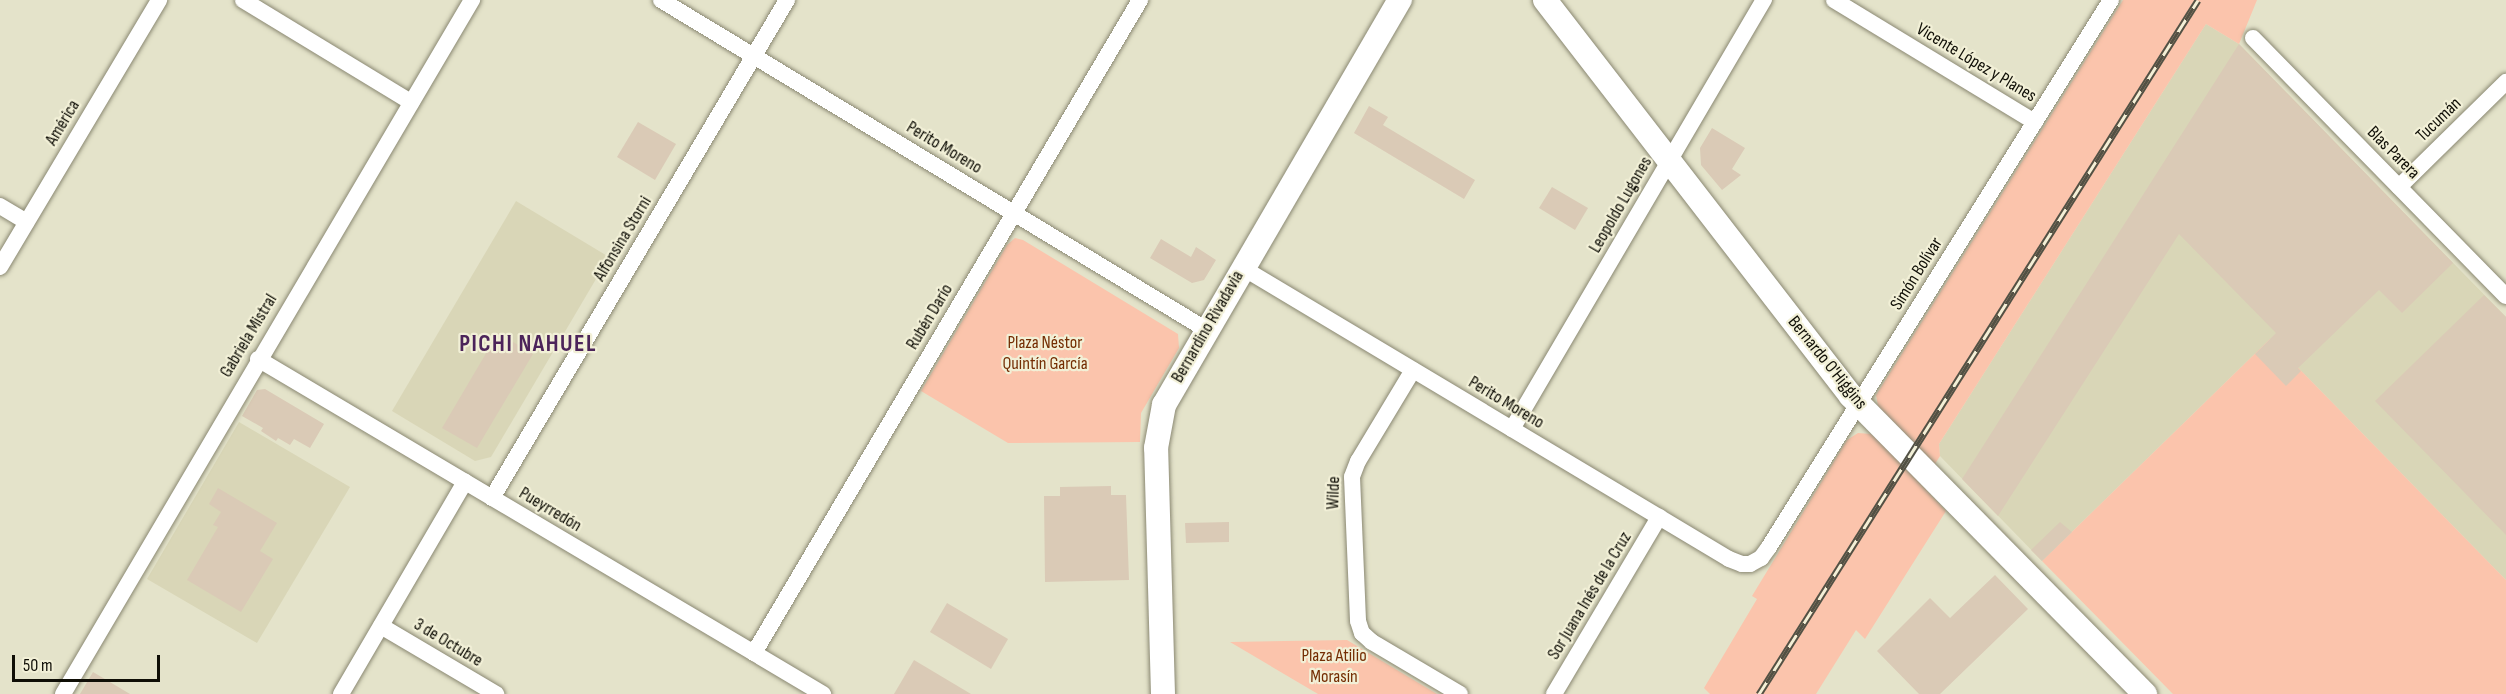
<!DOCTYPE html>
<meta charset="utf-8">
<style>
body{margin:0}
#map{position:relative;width:2506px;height:694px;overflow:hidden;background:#e4e3ca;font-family:"Sofia Sans Condensed",sans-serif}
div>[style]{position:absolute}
.built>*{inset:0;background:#d9d6b7}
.green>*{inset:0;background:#fbc4ac}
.building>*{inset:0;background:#dacab6}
.roads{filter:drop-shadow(0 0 2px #8a8872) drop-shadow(0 0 2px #8a8872)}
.minor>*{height:16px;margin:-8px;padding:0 8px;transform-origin:8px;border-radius:8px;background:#fff}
.secondary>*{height:24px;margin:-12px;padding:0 12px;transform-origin:12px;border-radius:12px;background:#fff}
.rail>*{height:7px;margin-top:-3.5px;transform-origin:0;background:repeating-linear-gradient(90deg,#f2f0d7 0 14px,#525144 0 28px);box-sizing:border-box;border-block:2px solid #525144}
span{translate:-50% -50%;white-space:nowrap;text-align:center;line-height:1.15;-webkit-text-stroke:4.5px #f2f0d7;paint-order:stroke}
.street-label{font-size:18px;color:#0f0e06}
.park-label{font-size:18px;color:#742d03}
.district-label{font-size:24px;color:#4c245a;font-weight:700;letter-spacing:1.5px}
.scale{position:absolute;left:12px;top:655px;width:148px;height:27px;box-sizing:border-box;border:3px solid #0f0e06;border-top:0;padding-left:8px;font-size:18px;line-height:21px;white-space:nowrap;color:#0f0e06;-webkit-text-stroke:4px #f2f0d7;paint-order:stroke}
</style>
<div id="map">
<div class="built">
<i style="clip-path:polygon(2206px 24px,2239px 44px,2506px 317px,2506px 580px,2270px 339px,2042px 561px,1940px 456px,1939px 444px)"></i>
<i style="clip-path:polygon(516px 201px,609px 257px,491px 457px,475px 461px,392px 411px)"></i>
<i style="clip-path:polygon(239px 422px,350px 487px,257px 643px,147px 579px)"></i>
</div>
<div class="green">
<i style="clip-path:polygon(2123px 0,2257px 0,2239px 44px,2206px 24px,1939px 444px,1940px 456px,1935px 464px,1878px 406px,1876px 395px)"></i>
<i style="clip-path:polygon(1015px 238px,1023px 240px,1178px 334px,1179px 348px,1141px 413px,1140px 442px,1008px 443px,921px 391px,1007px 245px)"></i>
<i style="clip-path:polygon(2270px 339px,2506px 580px,2506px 694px,2173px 694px,2042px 561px)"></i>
<i style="clip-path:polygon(1858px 433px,1871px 434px,1880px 441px,1946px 511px,1865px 639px,1856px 630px,1816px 694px,1710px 694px,1704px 688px,1757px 599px,1752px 596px,1847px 440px)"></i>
<i style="clip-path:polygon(1347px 640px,1437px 694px,1318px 694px,1230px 642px)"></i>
</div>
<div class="building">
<i style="clip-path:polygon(2239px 44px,2453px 263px,2402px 313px,2379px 290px,2298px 368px,2301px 371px,2286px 386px,2255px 354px,2276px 333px,2179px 234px,1998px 516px,1962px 479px)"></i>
<i style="clip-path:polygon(1369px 106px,1388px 117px,1383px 125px,1475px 180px,1464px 199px,1354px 133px)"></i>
<i style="clip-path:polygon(638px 122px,676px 144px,655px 180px,617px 157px)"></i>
<i style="clip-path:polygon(1712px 128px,1745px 148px,1732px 169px,1741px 175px,1722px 190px,1701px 165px,1700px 148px)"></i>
<i style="clip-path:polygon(1552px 187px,1588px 208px,1575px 230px,1539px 208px)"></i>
<i style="clip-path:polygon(1161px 239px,1191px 257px,1196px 247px,1216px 260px,1204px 280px,1192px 283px,1150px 258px)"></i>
<i style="clip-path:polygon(2484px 295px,2506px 317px,2506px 535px,2375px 401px)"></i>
<i style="clip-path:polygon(498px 333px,533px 354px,477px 448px,442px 428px)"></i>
<i style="clip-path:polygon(265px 389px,324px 424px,310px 448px,294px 439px,290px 445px,278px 438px,276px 441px,261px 431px,263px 428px,242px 416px,257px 390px)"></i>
<i style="clip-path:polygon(1111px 486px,1111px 495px,1126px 495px,1129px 580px,1045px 582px,1044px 496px,1060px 496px,1060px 487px)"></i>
<i style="clip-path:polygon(218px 488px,277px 523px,260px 551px,273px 559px,241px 612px,187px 580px,218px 527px,213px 525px,221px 512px,209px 504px)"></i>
<i style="clip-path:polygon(1229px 522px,1229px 542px,1186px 543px,1185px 523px)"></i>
<i style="clip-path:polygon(2060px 522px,2072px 532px,2042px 561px,2031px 550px)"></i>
<i style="clip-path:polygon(1995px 575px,2028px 609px,1940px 694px,1919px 694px,1877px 651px,1930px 598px,1950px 618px)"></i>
<i style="clip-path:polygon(947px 603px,1008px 639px,991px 669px,930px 632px)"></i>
<i style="clip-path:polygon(914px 660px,971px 694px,894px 694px)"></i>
<i style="clip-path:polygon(93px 672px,130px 694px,80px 694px)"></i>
</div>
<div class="roads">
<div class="minor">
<i style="left:243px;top:0;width:197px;rotate:31.3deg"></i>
<i style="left:661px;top:0;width:638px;rotate:31.15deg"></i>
<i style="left:1834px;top:0;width:235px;rotate:31.3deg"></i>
<i style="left:2253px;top:38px;width:361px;rotate:45.6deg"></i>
<i style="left:2399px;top:187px;width:150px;rotate:-44.5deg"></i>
<i style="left:0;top:206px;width:31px;rotate:31deg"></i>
<i style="left:0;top:267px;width:311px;rotate:-59.2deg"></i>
<i style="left:1243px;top:268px;width:566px;rotate:30.91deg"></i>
<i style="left:1729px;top:559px;width:14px;rotate:21deg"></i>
<i style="left:1742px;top:564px;width:8px"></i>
<i style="left:1750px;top:564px;width:13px;rotate:-29deg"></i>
<i style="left:1761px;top:558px;width:14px;rotate:-54deg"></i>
<i style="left:1769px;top:547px;width:645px;rotate:-57.99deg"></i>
<i style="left:258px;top:359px;width:657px;rotate:30.66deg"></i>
<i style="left:1413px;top:370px;width:106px;rotate:121.1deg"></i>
<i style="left:1358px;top:461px;width:17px;rotate:111deg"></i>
<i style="left:1352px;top:477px;width:144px;rotate:87.6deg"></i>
<i style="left:1358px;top:621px;width:13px;rotate:72deg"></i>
<i style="left:1362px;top:633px;width:13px;rotate:42deg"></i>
<i style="left:1372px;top:642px;width:102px;rotate:30.6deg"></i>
<i style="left:1512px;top:429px;width:498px;rotate:-59.6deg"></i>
<i style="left:492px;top:498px;width:579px;rotate:-59.36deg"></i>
<i style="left:381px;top:626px;width:134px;rotate:30.6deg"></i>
<i style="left:754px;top:653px;width:759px;rotate:-59.41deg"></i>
<i style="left:63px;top:694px;width:806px;rotate:-59.49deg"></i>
<i style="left:341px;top:694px;width:246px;rotate:-59.7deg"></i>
<i style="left:1554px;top:694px;width:206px;rotate:-59.3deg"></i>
</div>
<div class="secondary">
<i style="left:1545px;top:0;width:500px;rotate:52.31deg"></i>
<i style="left:1851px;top:396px;width:419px;rotate:45.4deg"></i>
<i style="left:1163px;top:694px;width:246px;rotate:-91.6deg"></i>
<i style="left:1156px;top:448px;width:44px;rotate:-79.5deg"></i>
<i style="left:1164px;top:405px;width:469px;rotate:-59.8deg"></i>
</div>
</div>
<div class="rail">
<i style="left:1759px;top:694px;width:821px;rotate:-57.68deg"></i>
</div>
<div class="street-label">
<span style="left:1976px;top:63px;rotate:31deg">Vicente López y Planes</span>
<span style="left:2439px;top:120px;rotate:-44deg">Tucumán</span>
<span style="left:63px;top:123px;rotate:-59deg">América</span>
<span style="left:944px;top:148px;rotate:31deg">Perito Moreno</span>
<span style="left:2393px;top:153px;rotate:45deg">Blas Parera</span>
<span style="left:1621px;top:205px;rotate:-60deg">Leopoldo Lugones</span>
<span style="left:623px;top:239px;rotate:-59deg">Alfonsina Storni</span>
<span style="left:1917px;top:274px;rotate:-58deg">Simón Bolívar</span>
<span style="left:930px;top:317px;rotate:-59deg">Rubén Darío</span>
<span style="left:1208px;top:327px;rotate:-60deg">Bernardino Rivadavia</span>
<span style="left:249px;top:336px;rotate:-59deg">Gabriela Mistral</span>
<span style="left:1827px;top:363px;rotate:51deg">Bernardo O'Higgins</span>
<span style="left:1506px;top:403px;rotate:31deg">Perito Moreno</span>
<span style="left:1334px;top:493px;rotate:-88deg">Wilde</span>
<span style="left:550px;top:510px;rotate:31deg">Pueyrredón</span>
<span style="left:1590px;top:596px;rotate:-59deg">Sor Juana Inés de la Cruz</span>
<span style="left:448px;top:643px;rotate:31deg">3 de Octubre</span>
</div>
<div class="park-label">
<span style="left:1045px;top:354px">Plaza Néstor<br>Quintín García</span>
<span style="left:1334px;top:667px">Plaza Atilio<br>Morasín</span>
</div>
<div class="district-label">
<span style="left:528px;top:344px">PICHI NAHUEL</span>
</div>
<div class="scale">50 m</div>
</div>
